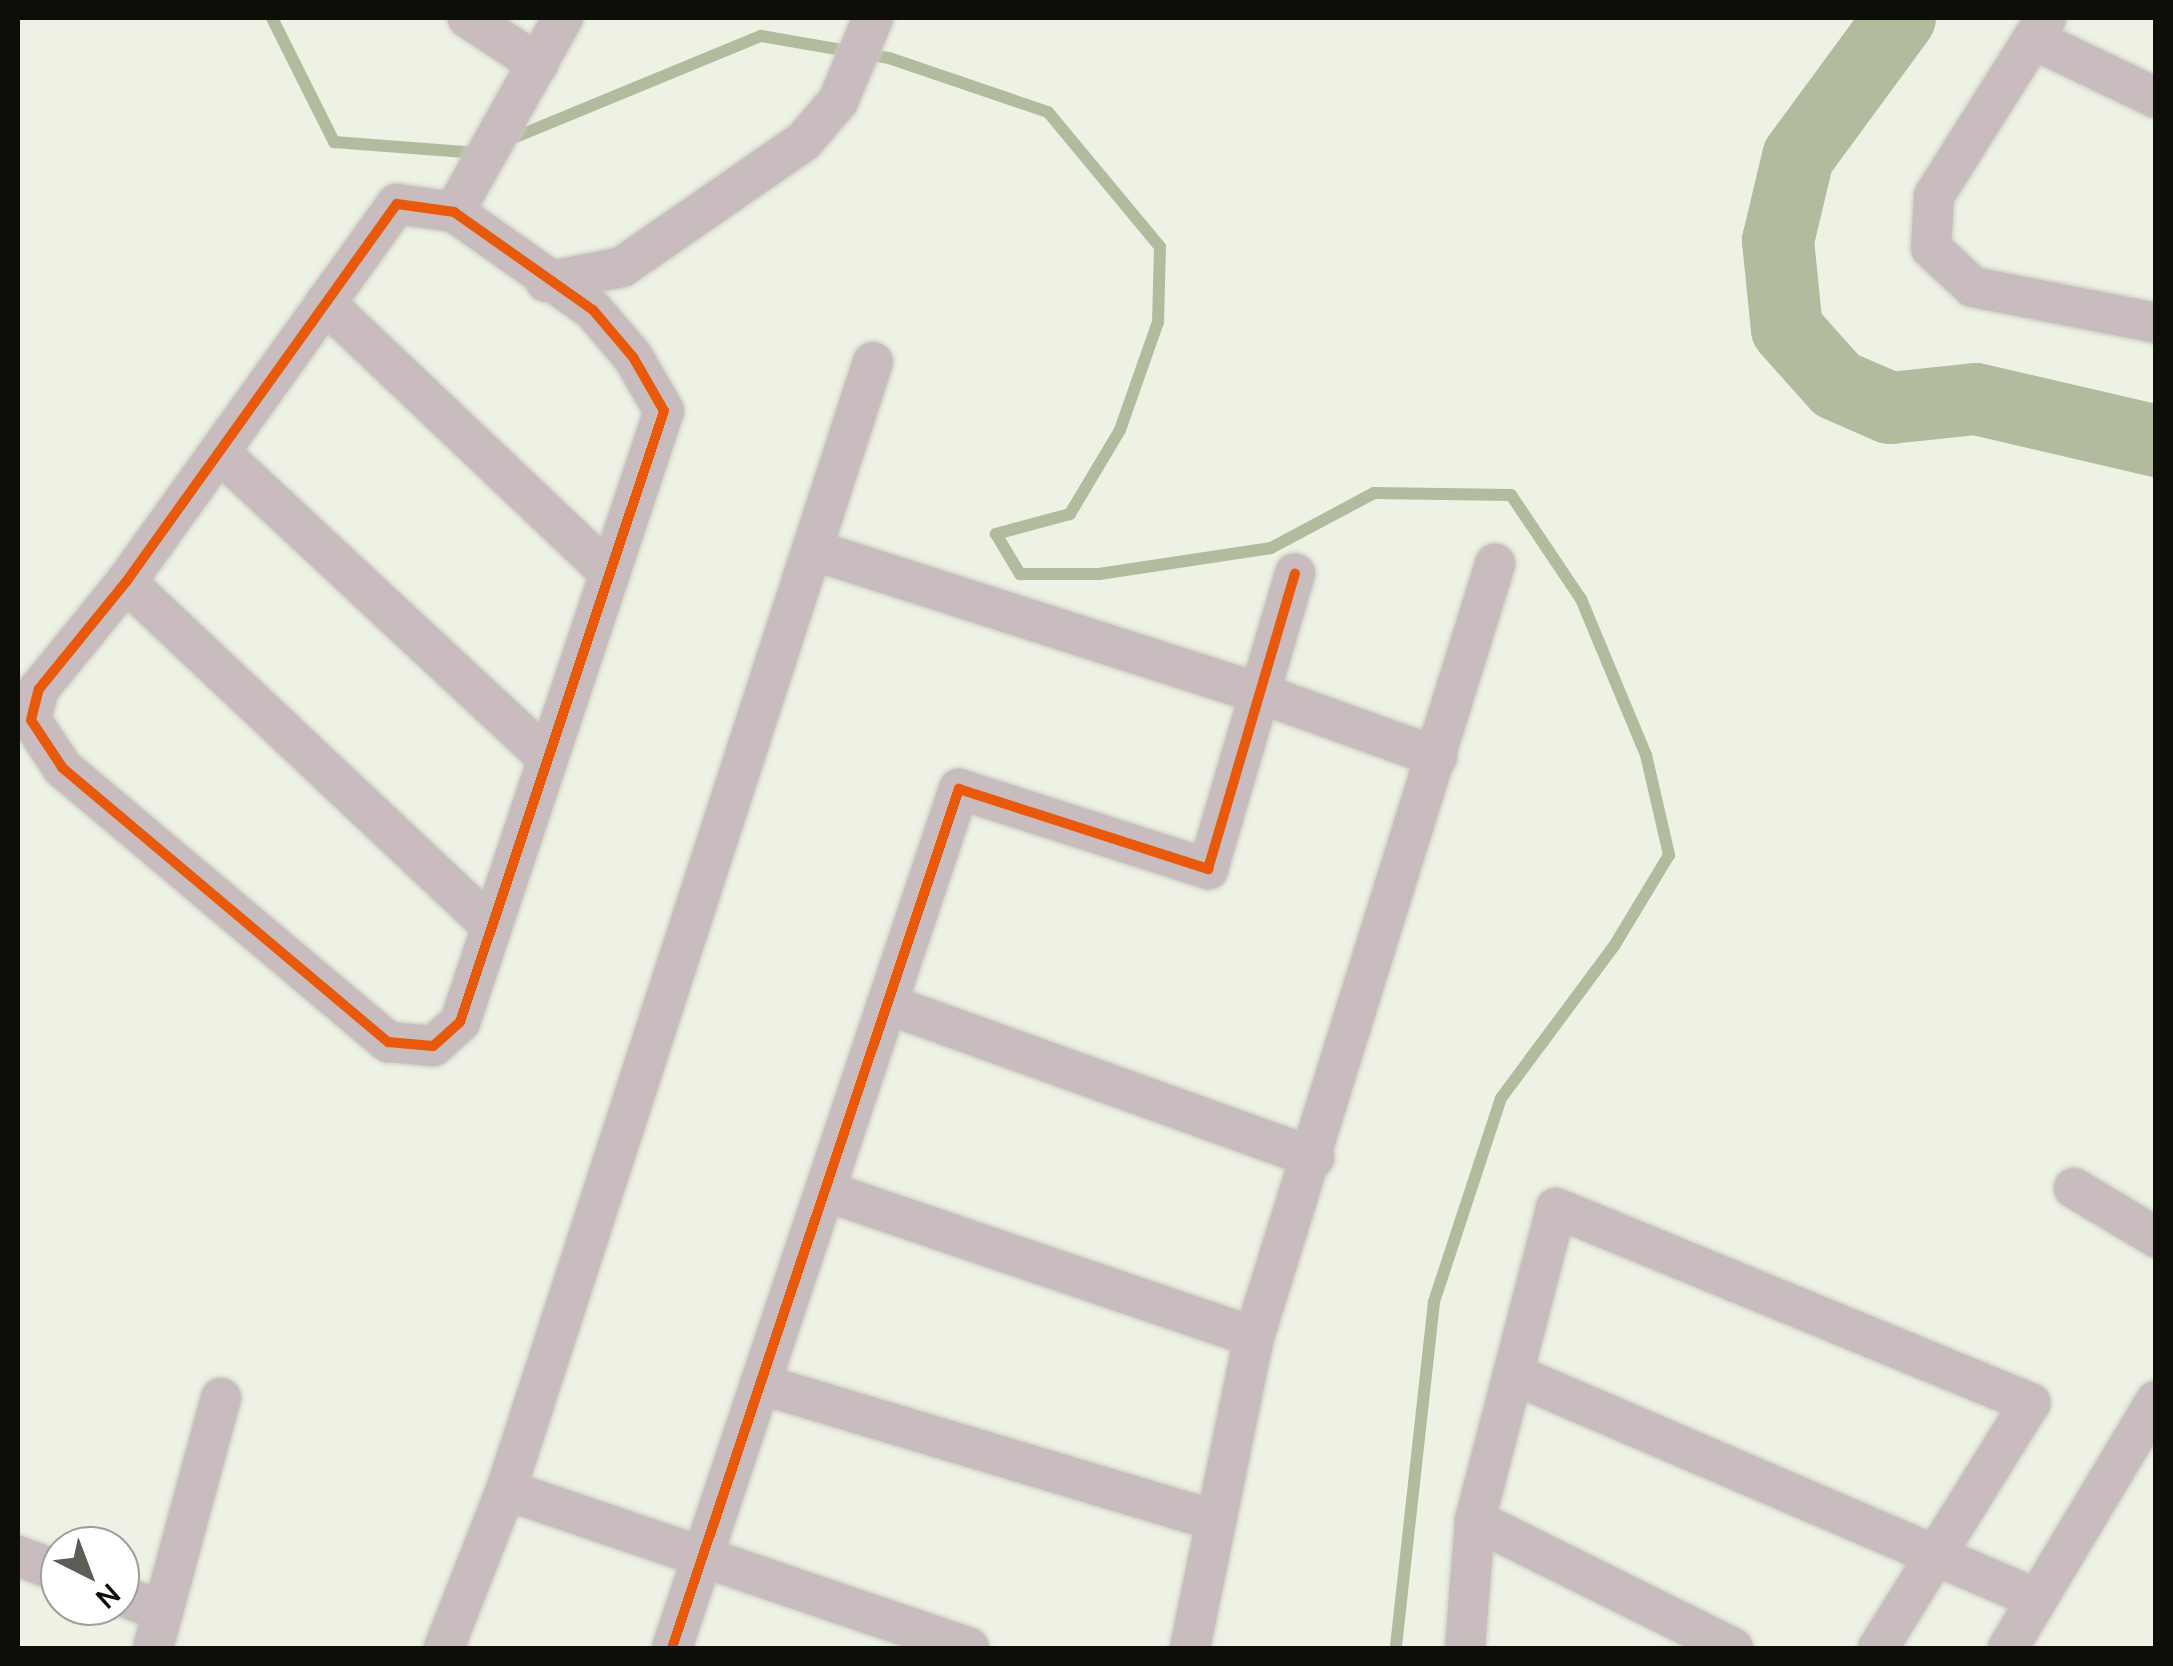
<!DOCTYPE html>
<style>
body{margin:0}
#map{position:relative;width:2173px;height:1666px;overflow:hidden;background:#eef2e5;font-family:Manrope,sans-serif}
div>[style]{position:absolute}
.stream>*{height:12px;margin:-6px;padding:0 6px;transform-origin:6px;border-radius:6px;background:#b2bb9d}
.river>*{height:72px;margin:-36px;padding:0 36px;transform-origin:36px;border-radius:36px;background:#b2bb9d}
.roads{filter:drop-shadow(0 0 2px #c9cdc2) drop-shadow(0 0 2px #c9cdc2)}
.street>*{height:40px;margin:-20px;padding:0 20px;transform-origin:20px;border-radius:20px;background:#c8bcbf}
.cycleway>*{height:10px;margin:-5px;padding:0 5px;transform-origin:5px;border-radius:5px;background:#e8590c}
span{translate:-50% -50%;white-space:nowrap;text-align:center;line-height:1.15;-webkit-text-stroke:8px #fff;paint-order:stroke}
.frame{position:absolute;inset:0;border:20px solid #0c0e07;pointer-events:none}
.north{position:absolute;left:40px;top:1526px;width:100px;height:100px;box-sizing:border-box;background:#fff;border:2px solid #9e9f9c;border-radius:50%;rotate:138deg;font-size:28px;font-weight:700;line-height:40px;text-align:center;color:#0c0e07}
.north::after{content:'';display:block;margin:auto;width:35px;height:45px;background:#5b5e55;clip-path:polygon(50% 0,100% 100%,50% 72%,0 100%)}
</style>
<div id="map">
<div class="stream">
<i style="left:272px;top:18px;width:139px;rotate:63.4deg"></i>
<i style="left:334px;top:142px;width:144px;rotate:4.4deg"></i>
<i style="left:506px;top:141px;width:276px;rotate:-22.4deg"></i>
<i style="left:761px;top:36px;width:130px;rotate:9.8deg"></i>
<i style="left:889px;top:58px;width:168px;rotate:18.8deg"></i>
<i style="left:1048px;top:112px;width:175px;rotate:50.3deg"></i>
<i style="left:1160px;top:247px;width:75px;rotate:91.5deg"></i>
<i style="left:1158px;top:322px;width:114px;rotate:109.4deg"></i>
<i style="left:1120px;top:430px;width:98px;rotate:120.8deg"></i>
<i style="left:1070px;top:514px;width:77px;rotate:164.9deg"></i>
<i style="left:996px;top:534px;width:47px;rotate:59deg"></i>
<i style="left:1020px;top:574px;width:79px"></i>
<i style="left:1099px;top:574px;width:174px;rotate:-8.6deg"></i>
<i style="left:1271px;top:548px;width:117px;rotate:-28.1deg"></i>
<i style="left:1374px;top:493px;width:137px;rotate:0.8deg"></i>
<i style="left:1511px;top:495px;width:125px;rotate:56.1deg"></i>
<i style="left:1581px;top:599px;width:169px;rotate:67.4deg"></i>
<i style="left:1646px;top:755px;width:103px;rotate:77deg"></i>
<i style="left:1669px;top:855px;width:106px;rotate:121.1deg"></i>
<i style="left:1614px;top:946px;width:189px;rotate:126.6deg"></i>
<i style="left:1501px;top:1098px;width:215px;rotate:108.2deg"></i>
<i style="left:1434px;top:1302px;width:348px;rotate:96.3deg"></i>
</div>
<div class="river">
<i style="left:1900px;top:18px;width:172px;rotate:126.3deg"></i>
<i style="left:1798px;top:157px;width:86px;rotate:103.4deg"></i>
<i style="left:1778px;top:241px;width:88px;rotate:84.2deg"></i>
<i style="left:1787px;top:329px;width:75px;rotate:48.2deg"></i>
<i style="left:1837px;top:385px;width:58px;rotate:23.5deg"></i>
<i style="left:1890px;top:408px;width:86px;rotate:-6deg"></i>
<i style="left:1976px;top:399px;width:185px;rotate:13.1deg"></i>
</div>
<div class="roads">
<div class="street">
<i style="left:468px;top:18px;width:84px;rotate:33.3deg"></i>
<i style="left:2046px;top:18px;width:210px;rotate:122.2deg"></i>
<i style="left:1934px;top:196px;width:52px;rotate:93.3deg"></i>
<i style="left:1931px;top:248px;width:57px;rotate:42.9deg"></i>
<i style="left:1973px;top:287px;width:187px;rotate:11.1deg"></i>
<i style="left:2033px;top:39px;width:136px;rotate:25.6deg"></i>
<i style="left:397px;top:204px;width:58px;rotate:8deg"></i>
<i style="left:454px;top:212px;width:170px;rotate:35.2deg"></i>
<i style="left:593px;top:310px;width:62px;rotate:49.6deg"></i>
<i style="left:633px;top:357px;width:62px;rotate:60.1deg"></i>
<i style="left:664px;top:411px;width:644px;rotate:108.46deg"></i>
<i style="left:460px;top:1022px;width:36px;rotate:138deg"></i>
<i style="left:433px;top:1046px;width:45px;rotate:-174.9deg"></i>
<i style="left:388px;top:1042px;width:426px;rotate:-139.9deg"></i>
<i style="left:62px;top:767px;width:56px;rotate:-123.4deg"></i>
<i style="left:31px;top:720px;width:32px;rotate:-76deg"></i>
<i style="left:39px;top:689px;width:138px;rotate:-50.9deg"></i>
<i style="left:126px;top:582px;width:465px;rotate:-54.4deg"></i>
<i style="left:454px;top:212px;width:223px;rotate:-60.7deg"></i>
<i style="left:546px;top:282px;width:77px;rotate:-11.2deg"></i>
<i style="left:622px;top:267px;width:221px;rotate:-34.7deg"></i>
<i style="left:804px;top:141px;width:52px;rotate:-49.6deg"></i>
<i style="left:838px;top:101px;width:90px;rotate:-67.1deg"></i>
<i style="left:325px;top:303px;width:393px;rotate:43.5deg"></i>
<i style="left:219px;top:452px;width:449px;rotate:43deg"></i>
<i style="left:813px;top:550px;width:472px;rotate:17.8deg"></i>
<i style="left:1262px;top:694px;width:186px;rotate:19.8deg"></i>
<i style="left:126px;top:582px;width:502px;rotate:43.3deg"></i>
<i style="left:887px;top:1004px;width:454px;rotate:19.8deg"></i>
<i style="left:2074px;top:1188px;width:96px;rotate:30.9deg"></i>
<i style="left:825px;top:1191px;width:453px;rotate:18.8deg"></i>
<i style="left:1513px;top:1374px;width:570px;rotate:23.24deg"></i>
<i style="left:760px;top:1384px;width:476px;rotate:16.7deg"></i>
<i style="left:506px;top:1490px;width:489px;rotate:18.8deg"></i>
<i style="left:1475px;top:1520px;width:288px;rotate:26.4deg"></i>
<i style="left:18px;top:1556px;width:45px;rotate:20.9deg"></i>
<i style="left:120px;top:1595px;width:46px;rotate:21.6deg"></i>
<i style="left:153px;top:1648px;width:259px;rotate:-74.8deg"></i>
<i style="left:444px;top:1648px;width:170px;rotate:-68.6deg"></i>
<i style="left:506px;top:1490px;width:1186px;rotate:-71.98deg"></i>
<i style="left:672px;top:1648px;width:906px;rotate:-71.53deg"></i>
<i style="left:959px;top:789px;width:262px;rotate:17.8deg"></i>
<i style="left:1208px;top:869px;width:308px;rotate:-73.6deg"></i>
<i style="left:1190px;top:1648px;width:318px;rotate:-78.4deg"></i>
<i style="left:1254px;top:1337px;width:810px;rotate:-72.68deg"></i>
<i style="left:1465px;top:1648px;width:128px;rotate:-85.5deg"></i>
<i style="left:1475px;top:1520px;width:322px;rotate:-75.4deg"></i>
<i style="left:1556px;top:1208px;width:513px;rotate:22.36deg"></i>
<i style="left:2030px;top:1403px;width:288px;rotate:121.8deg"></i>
<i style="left:2008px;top:1648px;width:288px;rotate:-59.1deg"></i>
</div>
</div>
<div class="cycleway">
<i style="left:397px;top:204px;width:58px;rotate:8deg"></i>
<i style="left:454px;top:212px;width:170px;rotate:35.2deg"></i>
<i style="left:593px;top:310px;width:62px;rotate:49.6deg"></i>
<i style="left:633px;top:357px;width:62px;rotate:60.1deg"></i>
<i style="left:664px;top:411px;width:644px;rotate:108.46deg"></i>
<i style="left:460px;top:1022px;width:36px;rotate:138deg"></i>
<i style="left:433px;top:1046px;width:45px;rotate:-174.9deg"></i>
<i style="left:388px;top:1042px;width:426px;rotate:-139.9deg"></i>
<i style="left:62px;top:767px;width:56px;rotate:-123.4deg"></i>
<i style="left:31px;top:720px;width:32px;rotate:-76deg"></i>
<i style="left:39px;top:689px;width:138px;rotate:-50.9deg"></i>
<i style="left:126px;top:582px;width:465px;rotate:-54.4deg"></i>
<i style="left:672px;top:1648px;width:906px;rotate:-71.53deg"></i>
<i style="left:959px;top:789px;width:262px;rotate:17.8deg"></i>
<i style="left:1208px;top:869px;width:308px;rotate:-73.6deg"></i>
</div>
<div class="frame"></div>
<div class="north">N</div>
</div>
